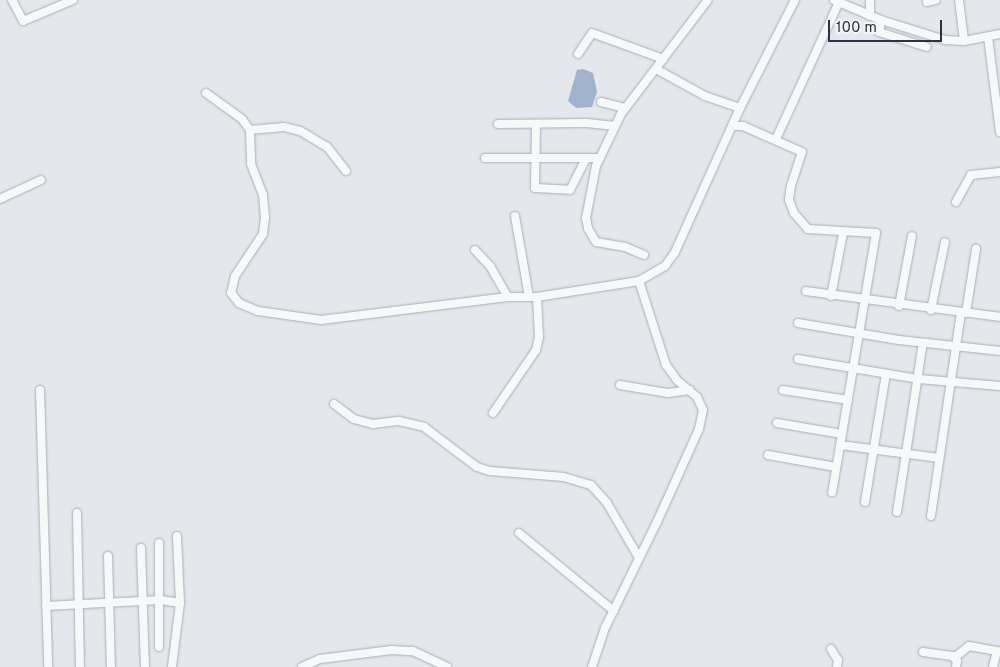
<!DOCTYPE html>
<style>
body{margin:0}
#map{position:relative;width:1000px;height:667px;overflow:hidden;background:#e4e7ec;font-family:Overpass,sans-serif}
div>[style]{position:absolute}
.water>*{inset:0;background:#9fb4cc}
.roads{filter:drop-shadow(0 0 1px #a9aeb7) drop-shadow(0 0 1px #a9aeb7)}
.street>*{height:8px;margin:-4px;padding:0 4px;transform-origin:4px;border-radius:4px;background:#f7f8fa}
span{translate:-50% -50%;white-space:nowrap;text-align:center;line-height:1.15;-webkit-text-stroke:4.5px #f4f6f9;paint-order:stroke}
.scale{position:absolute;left:828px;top:20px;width:114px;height:22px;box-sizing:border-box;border:2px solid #2b3445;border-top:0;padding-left:6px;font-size:15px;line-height:18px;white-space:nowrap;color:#2b3445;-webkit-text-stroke:4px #f4f6f9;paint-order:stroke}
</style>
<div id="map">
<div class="water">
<i style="clip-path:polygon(583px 69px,593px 73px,597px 92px,592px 107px,576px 108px,568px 101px,577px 70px)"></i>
</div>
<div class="roads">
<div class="street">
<i style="left:12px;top:0;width:24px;rotate:62deg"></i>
<i style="left:23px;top:21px;width:54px;rotate:-22.8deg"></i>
<i style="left:834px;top:0;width:51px;rotate:23.1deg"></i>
<i style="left:881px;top:20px;width:67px;rotate:17.4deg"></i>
<i style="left:945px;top:40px;width:19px;rotate:3deg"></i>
<i style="left:964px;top:41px;width:37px;rotate:-11deg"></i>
<i style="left:870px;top:0;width:16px;rotate:90deg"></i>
<i style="left:959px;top:0;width:41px;rotate:83deg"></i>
<i style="left:927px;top:2px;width:9px;rotate:-13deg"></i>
<i style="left:881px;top:20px;width:12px;rotate:99deg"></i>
<i style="left:879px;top:32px;width:50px;rotate:17.4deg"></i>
<i style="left:988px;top:37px;width:96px;rotate:82.8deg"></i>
<i style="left:578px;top:54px;width:25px;rotate:-56deg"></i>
<i style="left:592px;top:33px;width:76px;rotate:20.1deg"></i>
<i style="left:656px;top:69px;width:56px;rotate:28.9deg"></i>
<i style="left:705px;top:96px;width:37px;rotate:19deg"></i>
<i style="left:206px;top:93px;width:44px;rotate:35.8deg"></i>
<i style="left:242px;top:119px;width:14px;rotate:54deg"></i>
<i style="left:601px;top:102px;width:25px;rotate:14deg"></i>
<i style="left:498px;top:124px;width:89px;rotate:-0.6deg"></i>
<i style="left:587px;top:123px;width:28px;rotate:6deg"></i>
<i style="left:536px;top:124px;width:64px;rotate:90.9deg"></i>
<i style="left:535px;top:188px;width:35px;rotate:3deg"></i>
<i style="left:570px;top:190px;width:36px;rotate:-63deg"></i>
<i style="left:732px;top:126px;width:11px"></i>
<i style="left:743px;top:126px;width:64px;rotate:23.8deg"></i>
<i style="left:802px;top:152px;width:35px;rotate:108deg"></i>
<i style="left:791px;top:185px;width:15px;rotate:98deg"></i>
<i style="left:789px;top:200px;width:14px;rotate:69deg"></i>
<i style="left:794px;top:213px;width:21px;rotate:49deg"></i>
<i style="left:808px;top:229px;width:68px;rotate:3.4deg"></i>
<i style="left:876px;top:233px;width:263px;rotate:99.6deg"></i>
<i style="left:776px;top:139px;width:151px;rotate:-65.3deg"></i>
<i style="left:485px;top:158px;width:115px"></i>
<i style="left:346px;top:171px;width:31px;rotate:-128deg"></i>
<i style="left:327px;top:147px;width:31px;rotate:-149deg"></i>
<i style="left:300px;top:131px;width:16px;rotate:-166deg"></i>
<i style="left:284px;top:127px;width:34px;rotate:175deg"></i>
<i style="left:250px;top:130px;width:34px;rotate:88deg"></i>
<i style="left:251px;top:164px;width:33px;rotate:69deg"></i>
<i style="left:263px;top:195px;width:22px;rotate:85deg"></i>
<i style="left:265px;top:217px;width:17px;rotate:97deg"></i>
<i style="left:263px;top:234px;width:50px;rotate:123.7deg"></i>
<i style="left:235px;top:276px;width:17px;rotate:103deg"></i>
<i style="left:231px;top:293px;width:13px;rotate:51deg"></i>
<i style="left:239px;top:303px;width:21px;rotate:23deg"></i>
<i style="left:258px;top:311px;width:64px;rotate:8.1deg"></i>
<i style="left:321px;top:320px;width:188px;rotate:-7deg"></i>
<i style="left:508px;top:297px;width:29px"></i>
<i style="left:537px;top:297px;width:103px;rotate:-8.9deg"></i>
<i style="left:639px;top:281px;width:30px;rotate:-30deg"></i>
<i style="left:665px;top:266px;width:17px;rotate:-54deg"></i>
<i style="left:675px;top:252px;width:158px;rotate:-65.7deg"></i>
<i style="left:740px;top:108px;width:121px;rotate:-63deg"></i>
<i style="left:0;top:199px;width:45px;rotate:-24.9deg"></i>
<i style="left:956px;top:202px;width:31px;rotate:-61deg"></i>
<i style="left:971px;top:175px;width:29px;rotate:-6deg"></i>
<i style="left:515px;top:216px;width:82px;rotate:80.2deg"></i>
<i style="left:475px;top:250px;width:22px;rotate:47deg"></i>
<i style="left:490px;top:266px;width:36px;rotate:60deg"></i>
<i style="left:644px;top:255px;width:21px;rotate:-157deg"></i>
<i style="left:625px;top:247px;width:29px;rotate:-170deg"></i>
<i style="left:596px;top:242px;width:16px;rotate:-120deg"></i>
<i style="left:588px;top:228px;width:10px;rotate:-101deg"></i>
<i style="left:586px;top:218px;width:53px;rotate:-79.1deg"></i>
<i style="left:596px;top:166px;width:58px;rotate:-64.3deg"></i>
<i style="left:621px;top:114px;width:143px;rotate:-52.7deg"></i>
<i style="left:806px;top:291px;width:196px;rotate:7.6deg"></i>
<i style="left:831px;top:296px;width:64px;rotate:-79.2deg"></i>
<i style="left:899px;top:306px;width:71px;rotate:-79.5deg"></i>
<i style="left:931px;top:310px;width:69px;rotate:-78.4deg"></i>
<i style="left:966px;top:313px;width:65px;rotate:-81.1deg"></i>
<i style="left:798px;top:323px;width:102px;rotate:9.6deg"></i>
<i style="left:899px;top:340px;width:102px;rotate:6.2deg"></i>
<i style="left:798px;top:359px;width:123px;rotate:9.4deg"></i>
<i style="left:919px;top:379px;width:81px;rotate:4.9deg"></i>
<i style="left:620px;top:385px;width:49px;rotate:9.5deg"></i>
<i style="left:668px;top:393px;width:22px;rotate:-8deg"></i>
<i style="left:40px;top:390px;width:277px;rotate:88.3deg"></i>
<i style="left:783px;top:390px;width:66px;rotate:8.7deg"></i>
<i style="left:334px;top:404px;width:25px;rotate:37deg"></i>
<i style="left:354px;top:419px;width:20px;rotate:15deg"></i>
<i style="left:373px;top:424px;width:26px;rotate:-7deg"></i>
<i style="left:399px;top:421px;width:26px;rotate:13deg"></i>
<i style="left:424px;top:427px;width:66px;rotate:37deg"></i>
<i style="left:477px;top:467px;width:14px;rotate:17deg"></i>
<i style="left:490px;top:471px;width:74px;rotate:4.6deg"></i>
<i style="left:564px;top:477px;width:28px;rotate:17deg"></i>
<i style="left:591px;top:485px;width:24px;rotate:48deg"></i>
<i style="left:607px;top:503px;width:61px;rotate:59.7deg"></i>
<i style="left:493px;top:413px;width:76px;rotate:-55.7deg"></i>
<i style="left:536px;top:350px;width:13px;rotate:-77deg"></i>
<i style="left:539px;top:337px;width:40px;rotate:-92.9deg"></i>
<i style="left:777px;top:423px;width:66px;rotate:9.6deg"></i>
<i style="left:840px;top:445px;width:100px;rotate:7.5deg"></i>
<i style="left:768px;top:455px;width:69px;rotate:10deg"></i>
<i style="left:865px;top:502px;width:130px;rotate:-80.7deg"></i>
<i style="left:897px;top:512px;width:171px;rotate:-81.3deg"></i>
<i style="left:77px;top:513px;width:154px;rotate:88.9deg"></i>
<i style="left:931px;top:516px;width:205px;rotate:-81.6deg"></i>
<i style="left:519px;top:533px;width:123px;rotate:39.4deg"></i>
<i style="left:159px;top:543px;width:104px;rotate:90deg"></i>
<i style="left:141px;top:548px;width:119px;rotate:88.1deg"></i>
<i style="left:108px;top:556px;width:111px;rotate:88.5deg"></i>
<i style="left:46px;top:606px;width:115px;rotate:-3deg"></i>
<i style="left:161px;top:600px;width:19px;rotate:9deg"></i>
<i style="left:831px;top:649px;width:13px;rotate:58deg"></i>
<i style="left:838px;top:660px;width:7px;rotate:98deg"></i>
<i style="left:923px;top:652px;width:29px;rotate:8deg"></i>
<i style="left:952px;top:656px;width:7px;rotate:45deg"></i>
<i style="left:957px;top:661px;width:6px;rotate:99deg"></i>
<i style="left:955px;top:657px;width:18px;rotate:-38deg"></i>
<i style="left:969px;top:646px;width:28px;rotate:10deg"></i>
<i style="left:172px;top:667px;width:64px;rotate:-82.9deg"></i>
<i style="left:180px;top:603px;width:67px;rotate:-92.6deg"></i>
<i style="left:302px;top:667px;width:20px;rotate:-24deg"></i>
<i style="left:320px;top:659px;width:72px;rotate:-7.2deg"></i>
<i style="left:391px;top:650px;width:22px;rotate:3deg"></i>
<i style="left:413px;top:651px;width:38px;rotate:25deg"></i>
<i style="left:592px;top:667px;width:41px;rotate:-71.6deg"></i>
<i style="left:605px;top:628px;width:118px;rotate:-63.9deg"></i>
<i style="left:657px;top:522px;width:102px;rotate:-65.7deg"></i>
<i style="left:699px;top:429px;width:19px;rotate:-78deg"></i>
<i style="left:703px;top:410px;width:14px;rotate:-115deg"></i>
<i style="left:697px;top:397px;width:26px;rotate:-140deg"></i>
<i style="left:677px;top:380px;width:19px;rotate:-126deg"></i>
<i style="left:666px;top:365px;width:88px;rotate:-107.8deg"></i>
<i style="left:993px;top:667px;width:16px;rotate:-76deg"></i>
<i style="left:997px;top:651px;width:3px;rotate:18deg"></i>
</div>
</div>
<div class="scale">100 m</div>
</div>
